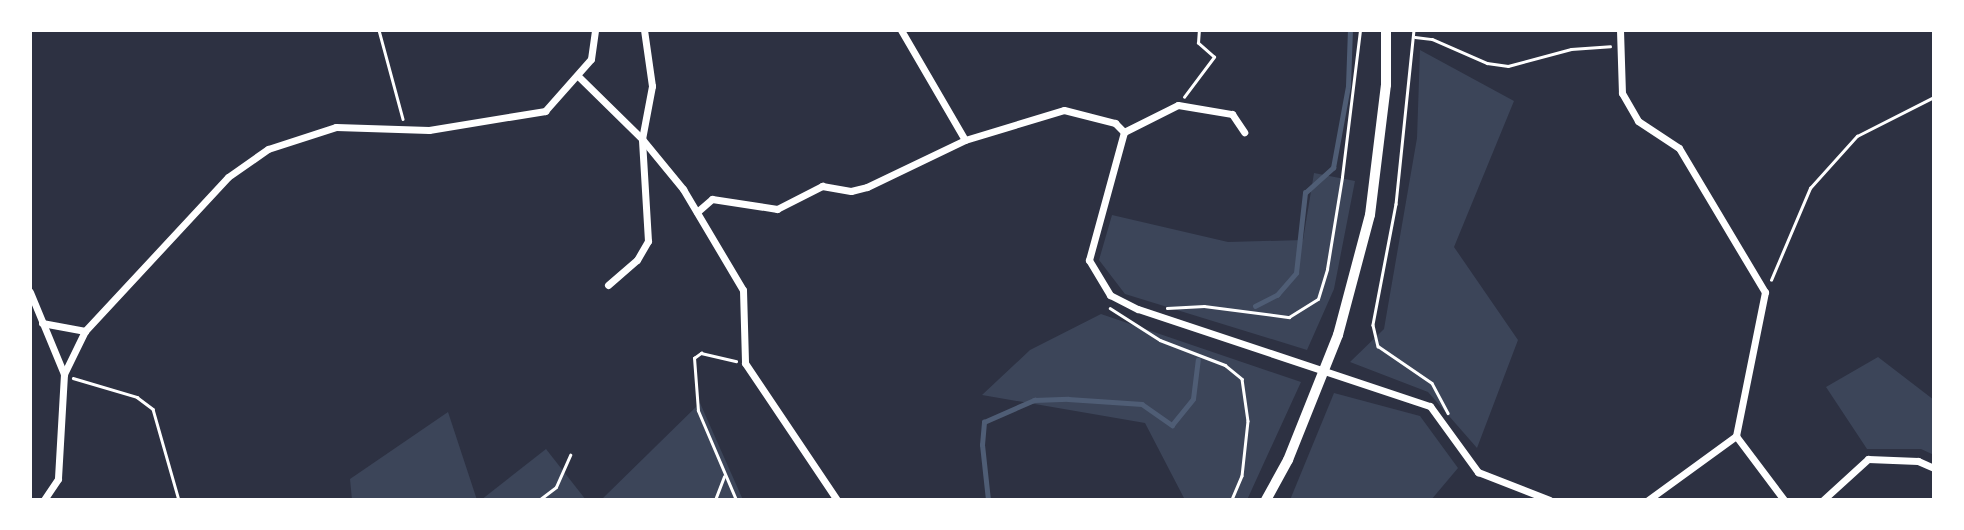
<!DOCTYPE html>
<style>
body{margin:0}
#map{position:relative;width:1964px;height:530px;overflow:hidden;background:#2d3142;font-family:Poppins,sans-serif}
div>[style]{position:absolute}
.green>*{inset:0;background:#3c4559}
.stream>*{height:4.5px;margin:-2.25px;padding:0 2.25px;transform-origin:2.25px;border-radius:2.25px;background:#4f5d75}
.path>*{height:2.5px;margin:-1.25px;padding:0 1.25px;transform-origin:1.25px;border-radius:1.25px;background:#fff}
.minor>*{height:7px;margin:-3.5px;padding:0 3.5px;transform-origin:3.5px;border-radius:3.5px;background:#fff}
.trunk>*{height:10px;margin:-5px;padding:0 5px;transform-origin:5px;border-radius:5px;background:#fff}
span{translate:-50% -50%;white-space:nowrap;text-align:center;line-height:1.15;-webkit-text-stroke:7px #fff;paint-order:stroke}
.frame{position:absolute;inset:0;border:32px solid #fff;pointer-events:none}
</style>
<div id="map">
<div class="green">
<i style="clip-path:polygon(1420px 50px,1514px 101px,1454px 247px,1518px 340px,1477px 448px,1428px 392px,1350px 362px,1384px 329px,1417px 138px)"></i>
<i style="clip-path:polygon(1314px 173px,1355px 181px,1334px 289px,1307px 350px,1125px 294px,1099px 260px,1112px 215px,1228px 242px,1303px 240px)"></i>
<i style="clip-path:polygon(1101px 314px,1301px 382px,1247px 500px,1185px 500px,1145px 423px,982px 395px,1030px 350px)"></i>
<i style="clip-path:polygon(1878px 357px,1934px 400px,1934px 455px,1921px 449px,1867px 449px,1826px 387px)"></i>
<i style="clip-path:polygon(1334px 393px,1420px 416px,1458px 468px,1431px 500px,1290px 500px)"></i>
<i style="clip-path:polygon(700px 403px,743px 500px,601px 500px)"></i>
<i style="clip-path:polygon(448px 412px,477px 500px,352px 500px,350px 479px)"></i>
<i style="clip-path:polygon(546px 449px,586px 500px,481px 500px)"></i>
</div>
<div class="stream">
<i style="left:1255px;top:306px;width:25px;rotate:-27deg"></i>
<i style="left:1277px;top:295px;width:29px;rotate:-49deg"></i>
<i style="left:1296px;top:273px;width:81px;rotate:-83.6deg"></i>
<i style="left:1305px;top:193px;width:38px;rotate:-42deg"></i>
<i style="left:1333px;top:168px;width:83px;rotate:-79.6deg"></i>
<i style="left:1348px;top:86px;width:56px;rotate:-88deg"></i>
<i style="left:988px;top:500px;width:55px;rotate:-96.2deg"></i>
<i style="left:982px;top:445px;width:23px;rotate:-85deg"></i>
<i style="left:984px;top:422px;width:55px;rotate:-23.7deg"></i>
<i style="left:1034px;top:400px;width:34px;rotate:-2deg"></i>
<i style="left:1068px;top:399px;width:74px;rotate:3.9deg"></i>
<i style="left:1142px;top:404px;width:37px;rotate:35deg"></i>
<i style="left:1172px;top:425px;width:33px;rotate:-51deg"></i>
<i style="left:1193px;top:399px;width:39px;rotate:-83deg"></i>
</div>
<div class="path">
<i style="left:379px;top:30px;width:92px;rotate:74.9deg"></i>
<i style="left:1414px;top:30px;width:175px;rotate:95.9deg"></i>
<i style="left:1396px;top:204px;width:123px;rotate:100.8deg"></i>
<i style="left:1373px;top:325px;width:22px;rotate:77deg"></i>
<i style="left:1378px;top:346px;width:65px;rotate:34.4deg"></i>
<i style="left:1432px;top:383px;width:34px;rotate:62deg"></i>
<i style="left:1415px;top:37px;width:17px;rotate:7deg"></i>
<i style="left:1432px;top:39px;width:60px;rotate:23.6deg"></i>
<i style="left:1487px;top:63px;width:21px;rotate:8deg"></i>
<i style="left:1508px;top:66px;width:65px;rotate:-15.1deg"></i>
<i style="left:1571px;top:49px;width:39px;rotate:-4deg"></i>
<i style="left:1184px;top:97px;width:50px;rotate:-53.1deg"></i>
<i style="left:1214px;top:57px;width:21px;rotate:-139deg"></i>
<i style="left:1198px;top:43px;width:13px;rotate:-86deg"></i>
<i style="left:1771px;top:280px;width:100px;rotate:-67deg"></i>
<i style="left:1810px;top:188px;width:70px;rotate:-47.9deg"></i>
<i style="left:1857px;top:136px;width:86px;rotate:-26.9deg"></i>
<i style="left:1110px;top:308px;width:59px;rotate:32.6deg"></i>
<i style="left:1160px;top:340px;width:70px;rotate:21deg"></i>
<i style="left:1225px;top:365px;width:22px;rotate:39deg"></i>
<i style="left:1242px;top:379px;width:42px;rotate:81.9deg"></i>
<i style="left:1248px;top:421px;width:55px;rotate:96.2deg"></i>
<i style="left:1242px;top:476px;width:26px;rotate:113deg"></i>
<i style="left:1167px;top:308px;width:37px;rotate:-3deg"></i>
<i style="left:1204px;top:306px;width:86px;rotate:7.4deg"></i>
<i style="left:1289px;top:317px;width:34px;rotate:-32deg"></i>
<i style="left:1318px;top:299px;width:31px;rotate:-73deg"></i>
<i style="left:1327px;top:269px;width:93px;rotate:-80.7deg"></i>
<i style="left:1342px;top:177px;width:148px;rotate:-83deg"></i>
<i style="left:73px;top:378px;width:67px;rotate:16.5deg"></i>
<i style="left:137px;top:397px;width:20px;rotate:37deg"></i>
<i style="left:153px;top:409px;width:95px;rotate:74.1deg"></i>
<i style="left:289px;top:500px;width:5px;rotate:-11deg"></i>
<i style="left:539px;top:500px;width:21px;rotate:-37deg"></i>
<i style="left:556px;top:487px;width:35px;rotate:-66deg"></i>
<i style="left:715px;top:500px;width:25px;rotate:-69deg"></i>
<i style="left:736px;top:500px;width:97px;rotate:-113.1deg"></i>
<i style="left:698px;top:411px;width:53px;rotate:-94.3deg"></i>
<i style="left:694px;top:358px;width:9px;rotate:-36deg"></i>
<i style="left:701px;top:353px;width:36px;rotate:13deg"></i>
</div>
<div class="minor">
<i style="left:901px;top:30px;width:127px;rotate:59.8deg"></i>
<i style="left:965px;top:140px;width:103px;rotate:-16.9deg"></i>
<i style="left:1064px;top:110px;width:53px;rotate:14.3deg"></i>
<i style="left:1115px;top:123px;width:13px;rotate:45deg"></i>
<i style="left:1124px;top:132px;width:133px;rotate:105.3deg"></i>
<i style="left:1089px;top:260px;width:41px;rotate:59deg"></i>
<i style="left:1110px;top:295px;width:31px;rotate:27deg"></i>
<i style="left:1138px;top:309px;width:308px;rotate:18.4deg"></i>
<i style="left:1430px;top:406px;width:82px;rotate:54deg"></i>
<i style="left:1478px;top:472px;width:77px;rotate:21.3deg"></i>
<i style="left:1620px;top:30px;width:63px;rotate:88.2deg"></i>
<i style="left:1622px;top:93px;width:32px;rotate:60deg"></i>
<i style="left:1638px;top:121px;width:49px;rotate:33.4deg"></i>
<i style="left:1679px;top:148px;width:168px;rotate:59.2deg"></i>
<i style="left:1765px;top:292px;width:147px;rotate:101.4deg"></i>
<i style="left:578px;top:76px;width:90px;rotate:44.5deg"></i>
<i style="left:642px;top:139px;width:54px;rotate:-79.3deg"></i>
<i style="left:652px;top:86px;width:57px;rotate:-98.1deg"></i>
<i style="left:1124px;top:132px;width:60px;rotate:-26.6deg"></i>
<i style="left:1178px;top:105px;width:55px;rotate:9.5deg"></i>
<i style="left:1232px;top:114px;width:22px;rotate:56deg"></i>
<i style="left:642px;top:139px;width:65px;rotate:50.6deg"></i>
<i style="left:683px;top:189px;width:117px;rotate:59.3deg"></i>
<i style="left:743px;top:290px;width:73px;rotate:88.4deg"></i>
<i style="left:745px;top:363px;width:165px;rotate:56.1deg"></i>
<i style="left:697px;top:212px;width:20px;rotate:-41deg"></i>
<i style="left:712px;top:199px;width:66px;rotate:8.7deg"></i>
<i style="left:777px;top:209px;width:51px;rotate:-27.1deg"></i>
<i style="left:822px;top:186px;width:29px;rotate:10deg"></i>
<i style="left:851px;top:191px;width:16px;rotate:-14deg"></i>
<i style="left:867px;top:187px;width:109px;rotate:-25.6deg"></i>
<i style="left:608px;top:285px;width:38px;rotate:-41deg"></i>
<i style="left:637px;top:260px;width:22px;rotate:-60deg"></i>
<i style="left:648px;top:241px;width:102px;rotate:-93.4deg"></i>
<i style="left:30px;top:292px;width:89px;rotate:67.5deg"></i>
<i style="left:64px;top:374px;width:105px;rotate:93.3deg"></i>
<i style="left:58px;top:479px;width:25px;rotate:124deg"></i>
<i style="left:42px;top:323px;width:44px;rotate:10.5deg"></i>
<i style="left:64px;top:374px;width:48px;rotate:-64deg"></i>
<i style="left:85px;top:331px;width:210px;rotate:-47.1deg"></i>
<i style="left:228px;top:177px;width:49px;rotate:-35deg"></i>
<i style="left:268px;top:149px;width:71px;rotate:-17.9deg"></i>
<i style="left:336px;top:127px;width:93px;rotate:1.8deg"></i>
<i style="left:429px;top:130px;width:118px;rotate:-9.3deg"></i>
<i style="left:545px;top:111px;width:69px;rotate:-48.5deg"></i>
<i style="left:591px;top:59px;width:29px;rotate:-82deg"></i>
<i style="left:1648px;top:500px;width:109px;rotate:-36deg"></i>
<i style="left:1736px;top:436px;width:80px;rotate:53.1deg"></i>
<i style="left:1823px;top:500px;width:61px;rotate:-42.3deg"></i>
<i style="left:1868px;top:459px;width:50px;rotate:2.3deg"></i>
<i style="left:1918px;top:461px;width:17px;rotate:24deg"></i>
</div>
<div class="trunk">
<i style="left:1266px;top:500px;width:46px;rotate:-61.2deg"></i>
<i style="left:1288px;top:460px;width:135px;rotate:-68.2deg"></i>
<i style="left:1338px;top:335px;width:124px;rotate:-75.1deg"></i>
<i style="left:1370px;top:215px;width:131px;rotate:-83deg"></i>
<i style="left:1386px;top:85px;width:55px;rotate:-90deg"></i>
</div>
<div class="frame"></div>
</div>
